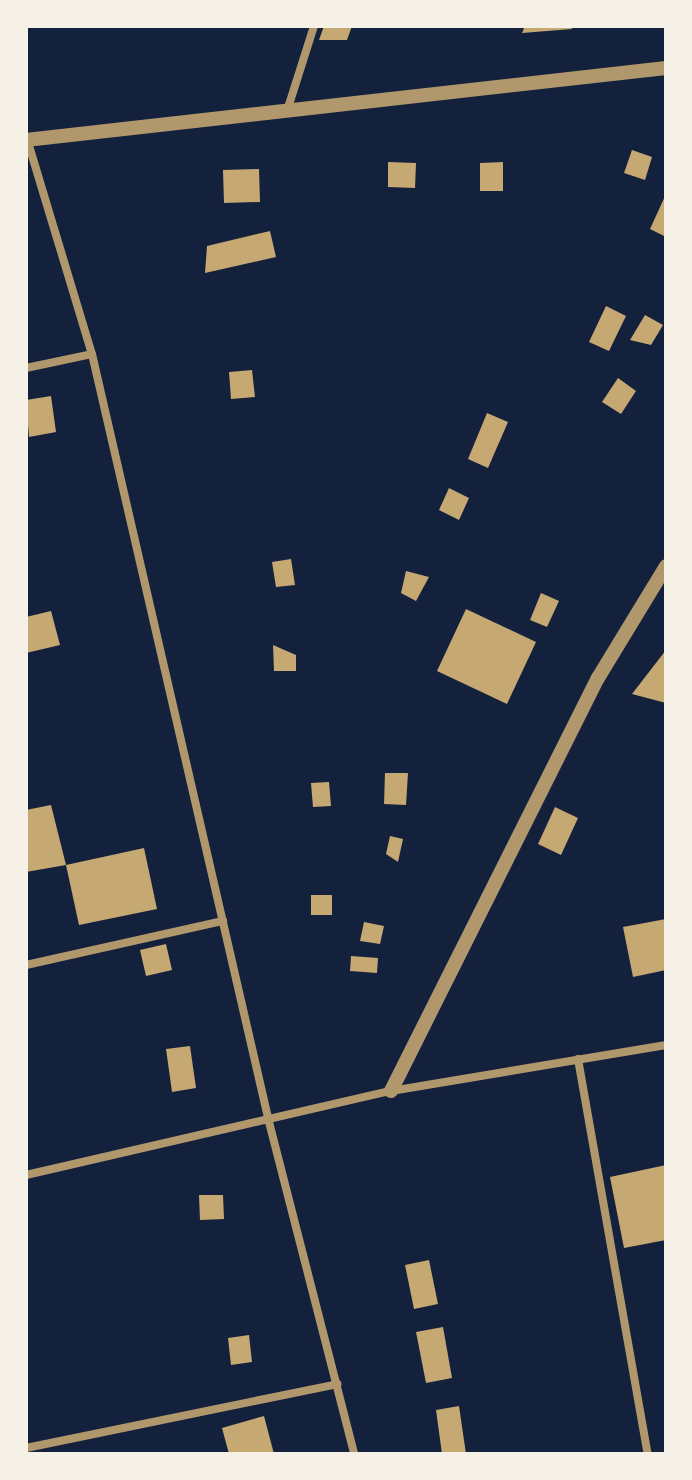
<!DOCTYPE html>
<style>
body{margin:0}
#map{position:relative;width:692px;height:1480px;overflow:hidden;background:#14213d;font-family:"Archivo Narrow",sans-serif}
div>[style]{position:absolute}
.building>*{inset:0;background:#c6a872}
.minor>*{height:8px;margin:-4px;padding:0 4px;transform-origin:4px;border-radius:4px;background:#b1986c}
.tertiary>*{height:14px;margin:-7px;padding:0 7px;transform-origin:7px;border-radius:7px;background:#b1986c}
span{translate:-50% -50%;white-space:nowrap;text-align:center;line-height:1.15;-webkit-text-stroke:6px #f6f1e7;paint-order:stroke}
.frame{position:absolute;inset:0;border:28px solid #f6f1e7;pointer-events:none}
</style>
<div id="map">
<div class="building">
<i style="clip-path:polygon(324px 26px,352px 26px,347px 40px,319px 40px)"></i>
<i style="clip-path:polygon(525px 26px,572px 26px,572px 29px,522px 33px)"></i>
<i style="clip-path:polygon(632px 150px,652px 157px,645px 180px,624px 173px)"></i>
<i style="clip-path:polygon(388px 162px,416px 163px,415px 188px,388px 187px)"></i>
<i style="clip-path:polygon(503px 162px,503px 191px,480px 191px,480px 163px)"></i>
<i style="clip-path:polygon(259px 169px,260px 202px,224px 203px,223px 170px)"></i>
<i style="clip-path:polygon(666px 194px,666px 237px,650px 229px)"></i>
<i style="clip-path:polygon(270px 231px,276px 257px,205px 273px,207px 246px)"></i>
<i style="clip-path:polygon(606px 306px,626px 316px,609px 351px,589px 342px)"></i>
<i style="clip-path:polygon(645px 315px,663px 325px,651px 345px,630px 340px)"></i>
<i style="clip-path:polygon(252px 370px,255px 397px,231px 399px,229px 372px)"></i>
<i style="clip-path:polygon(618px 378px,636px 391px,621px 414px,602px 402px)"></i>
<i style="clip-path:polygon(51px 396px,56px 432px,29px 437px,26px 400px)"></i>
<i style="clip-path:polygon(487px 413px,508px 422px,488px 468px,468px 459px)"></i>
<i style="clip-path:polygon(449px 488px,469px 498px,459px 520px,439px 510px)"></i>
<i style="clip-path:polygon(291px 559px,295px 585px,276px 587px,272px 562px)"></i>
<i style="clip-path:polygon(406px 571px,429px 577px,416px 601px,401px 593px)"></i>
<i style="clip-path:polygon(541px 593px,559px 601px,547px 627px,530px 620px)"></i>
<i style="clip-path:polygon(466px 609px,536px 642px,507px 704px,437px 671px)"></i>
<i style="clip-path:polygon(51px 611px,60px 645px,26px 653px,26px 617px)"></i>
<i style="clip-path:polygon(273px 645px,296px 655px,296px 671px,274px 671px)"></i>
<i style="clip-path:polygon(666px 650px,666px 703px,632px 694px)"></i>
<i style="clip-path:polygon(385px 773px,408px 773px,406px 805px,384px 804px)"></i>
<i style="clip-path:polygon(329px 782px,331px 806px,313px 807px,311px 783px)"></i>
<i style="clip-path:polygon(51px 805px,66px 865px,26px 872px,26px 810px)"></i>
<i style="clip-path:polygon(555px 807px,578px 818px,561px 855px,538px 844px)"></i>
<i style="clip-path:polygon(390px 836px,403px 839px,398px 862px,386px 854px)"></i>
<i style="clip-path:polygon(144px 848px,157px 909px,79px 925px,66px 865px)"></i>
<i style="clip-path:polygon(311px 895px,332px 895px,332px 915px,311px 915px)"></i>
<i style="clip-path:polygon(666px 919px,666px 970px,633px 977px,623px 927px)"></i>
<i style="clip-path:polygon(364px 922px,384px 926px,380px 944px,360px 941px)"></i>
<i style="clip-path:polygon(166px 944px,172px 970px,146px 976px,140px 950px)"></i>
<i style="clip-path:polygon(351px 956px,378px 958px,377px 973px,350px 971px)"></i>
<i style="clip-path:polygon(190px 1046px,196px 1088px,172px 1092px,166px 1049px)"></i>
<i style="clip-path:polygon(666px 1165px,666px 1240px,624px 1248px,610px 1177px)"></i>
<i style="clip-path:polygon(199px 1195px,223px 1195px,224px 1219px,200px 1220px)"></i>
<i style="clip-path:polygon(429px 1260px,438px 1304px,414px 1309px,405px 1265px)"></i>
<i style="clip-path:polygon(443px 1327px,452px 1378px,426px 1383px,416px 1332px)"></i>
<i style="clip-path:polygon(249px 1335px,252px 1362px,231px 1365px,228px 1338px)"></i>
<i style="clip-path:polygon(459px 1406px,466px 1454px,442px 1454px,436px 1410px)"></i>
<i style="clip-path:polygon(264px 1416px,274px 1454px,229px 1454px,222px 1428px)"></i>
</div>
<div class="minor">
<i style="left:287px;top:111px;width:89px;rotate:-72.4deg"></i>
<i style="left:27px;top:139px;width:225px;rotate:73.2deg"></i>
<i style="left:92px;top:354px;width:788px;rotate:77.02deg"></i>
<i style="left:269px;top:1122px;width:343px;rotate:75.6deg"></i>
<i style="left:26px;top:368px;width:67px;rotate:-12deg"></i>
<i style="left:26px;top:965px;width:202px;rotate:-12.6deg"></i>
<i style="left:578px;top:1059px;width:401px;rotate:80deg"></i>
<i style="left:26px;top:1175px;width:375px;rotate:-13deg"></i>
<i style="left:391px;top:1091px;width:279px;rotate:-9.5deg"></i>
<i style="left:26px;top:1448px;width:318px;rotate:-11.6deg"></i>
</div>
<div class="tertiary">
<i style="left:26px;top:140px;width:644px;rotate:-6.42deg"></i>
<i style="left:391px;top:1091px;width:462px;rotate:-63.4deg"></i>
<i style="left:598px;top:678px;width:131px;rotate:-58.7deg"></i>
</div>
<div class="frame"></div>
</div>
